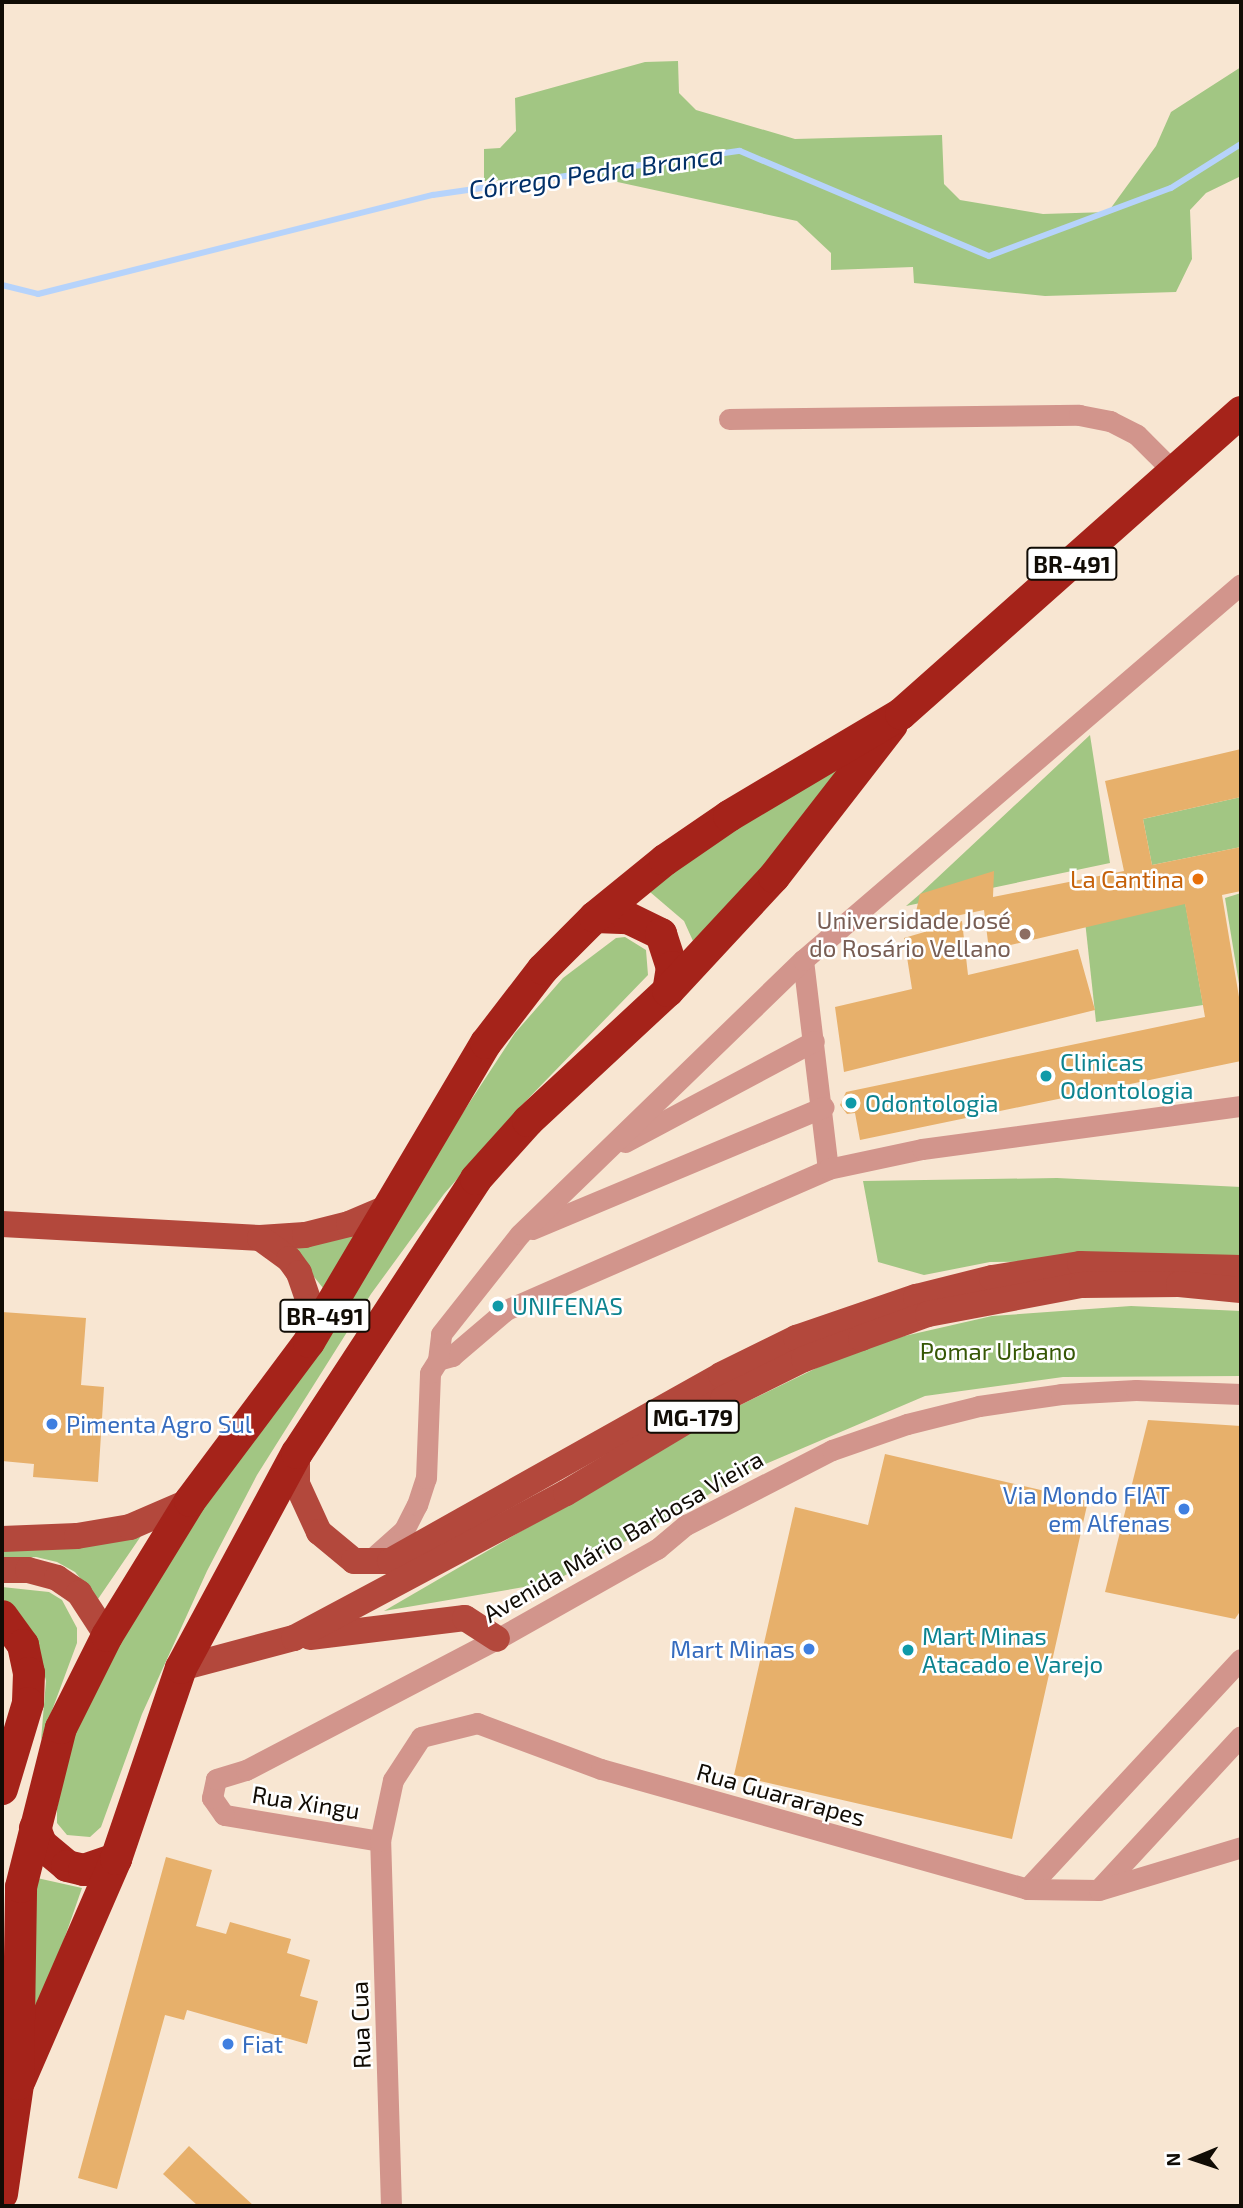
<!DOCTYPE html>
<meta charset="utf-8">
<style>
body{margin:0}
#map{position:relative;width:1243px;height:2208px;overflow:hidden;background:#f8e6d2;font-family:"Exo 2",sans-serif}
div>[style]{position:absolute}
.green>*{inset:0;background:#a2c683}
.stream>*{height:6px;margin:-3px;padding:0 3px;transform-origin:3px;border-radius:3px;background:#b6d3fb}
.building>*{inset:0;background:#e7b06b}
.minor>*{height:21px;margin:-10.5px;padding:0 10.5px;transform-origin:10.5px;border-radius:10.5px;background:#d2958c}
.major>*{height:26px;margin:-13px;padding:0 13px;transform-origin:13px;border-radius:13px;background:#b3483c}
.highway>*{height:32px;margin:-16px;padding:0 16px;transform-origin:16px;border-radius:16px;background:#a5231a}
.dots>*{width:19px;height:19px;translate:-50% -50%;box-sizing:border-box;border:4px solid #fff;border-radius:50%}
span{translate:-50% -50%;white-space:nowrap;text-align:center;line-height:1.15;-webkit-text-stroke:5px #fff;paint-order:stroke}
.shield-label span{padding:2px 5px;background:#fff;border:2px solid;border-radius:5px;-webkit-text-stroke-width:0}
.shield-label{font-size:23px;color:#110c05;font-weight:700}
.food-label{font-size:24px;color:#c56008}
.right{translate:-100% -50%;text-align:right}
.education-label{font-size:24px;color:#785e54}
.culture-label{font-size:24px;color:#0d838f}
.left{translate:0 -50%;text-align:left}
.park-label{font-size:24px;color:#365705}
.shop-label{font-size:24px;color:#366cbe}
.street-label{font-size:24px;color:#110c05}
.water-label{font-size:26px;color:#002f67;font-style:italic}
.frame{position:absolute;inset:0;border:4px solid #110c05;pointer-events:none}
.north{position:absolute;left:1159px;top:2124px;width:70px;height:70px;-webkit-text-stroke:5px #fff;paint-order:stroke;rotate:268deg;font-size:19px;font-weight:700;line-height:28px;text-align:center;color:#110c05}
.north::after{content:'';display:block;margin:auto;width:24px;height:32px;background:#110c05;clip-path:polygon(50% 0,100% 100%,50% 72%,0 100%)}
</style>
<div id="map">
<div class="green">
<i style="clip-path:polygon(678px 61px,679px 93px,696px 110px,795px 139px,942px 135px,944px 184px,960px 200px,1043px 214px,1108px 212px,1156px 146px,1171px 112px,1241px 67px,1241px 176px,1206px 193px,1190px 210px,1192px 259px,1176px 292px,1045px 296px,914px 283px,913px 267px,831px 270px,831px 253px,797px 221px,599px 178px,484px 181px,484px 149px,500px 148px,516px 131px,515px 98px,645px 62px)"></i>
<i style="clip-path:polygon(1090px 735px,1110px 863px,906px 906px,920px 894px)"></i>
<i style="clip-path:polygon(856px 754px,721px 917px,693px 941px,684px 921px,650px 892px,680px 863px)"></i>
<i style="clip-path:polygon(1241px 797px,1241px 847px,1152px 865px,1143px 819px)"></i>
<i style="clip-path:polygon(1241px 893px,1241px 996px,1225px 898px)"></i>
<i style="clip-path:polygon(1185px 902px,1203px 1005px,1096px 1022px,1085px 921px)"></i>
<i style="clip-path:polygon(625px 937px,646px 950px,648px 975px,521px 1106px,444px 1194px,371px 1294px,257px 1475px,207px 1571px,142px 1714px,101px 1827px,90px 1837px,67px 1835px,57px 1823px,57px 1808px,72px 1740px,99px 1668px,515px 1033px,563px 978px,616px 938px)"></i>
<i style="clip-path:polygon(1057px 1178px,1241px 1187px,1241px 1260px,990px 1262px,924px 1275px,878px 1262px,863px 1181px)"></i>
<i style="clip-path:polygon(356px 1234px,323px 1288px,290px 1247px)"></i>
<i style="clip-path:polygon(1131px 1306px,1241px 1311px,1241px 1376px,1063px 1377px,925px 1396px,754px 1469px,553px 1582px,384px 1611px,726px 1412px,829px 1362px,887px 1340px,992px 1316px)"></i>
<i style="clip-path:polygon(141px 1536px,98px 1599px,75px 1572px,57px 1562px,36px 1557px,2px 1559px,2px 1543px)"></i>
<i style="clip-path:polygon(2px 1587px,49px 1592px,62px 1600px,77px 1628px,77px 1643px,41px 1740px,46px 1681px,37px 1644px,17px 1611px,2px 1598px)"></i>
<i style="clip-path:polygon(37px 1878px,82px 1888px,29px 2040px)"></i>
</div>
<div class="stream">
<i style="left:2px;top:285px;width:37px;rotate:14deg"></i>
<i style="left:38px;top:294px;width:407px;rotate:-14.1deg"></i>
<i style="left:433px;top:195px;width:310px;rotate:-8.2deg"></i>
<i style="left:740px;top:151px;width:270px;rotate:22.9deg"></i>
<i style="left:989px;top:256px;width:194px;rotate:-20.5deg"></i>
<i style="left:1171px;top:188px;width:83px;rotate:-32.2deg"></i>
</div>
<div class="building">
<i style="clip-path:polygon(1241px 749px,1241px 797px,1143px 819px,1152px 865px,1241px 847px,1241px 891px,1222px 895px,1241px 1009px,1241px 1061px,860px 1140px,855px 1113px,847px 1114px,840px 1105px,846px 1092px,1205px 1017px,1185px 904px,989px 950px,984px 910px,913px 925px,920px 894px,994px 871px,993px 897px,1124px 871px,1105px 781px)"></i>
<i style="clip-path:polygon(962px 921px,968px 975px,1078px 949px,1095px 1010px,844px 1072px,835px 1007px,912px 989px,904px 938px)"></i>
<i style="clip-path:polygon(2px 1312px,86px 1318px,81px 1385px,104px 1387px,98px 1482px,33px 1477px,34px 1464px,2px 1461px)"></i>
<i style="clip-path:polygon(1148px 1420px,1241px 1426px,1241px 1610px,1235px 1619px,1105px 1592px)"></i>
<i style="clip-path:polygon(885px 1454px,1088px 1501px,1012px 1839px,734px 1775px,795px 1507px,868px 1525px)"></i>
<i style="clip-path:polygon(166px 1857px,212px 1870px,196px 1926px,226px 1934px,230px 1922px,291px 1939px,287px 1953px,310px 1960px,300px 1996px,318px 2001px,307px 2044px,187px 2010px,184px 2020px,165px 2015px,117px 2189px,78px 2178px)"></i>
<i style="clip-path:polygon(189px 2146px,254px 2206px,198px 2206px,163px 2174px)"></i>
</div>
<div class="minor">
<i style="left:729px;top:419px;width:350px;rotate:-0.7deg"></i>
<i style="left:1079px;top:415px;width:32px;rotate:11deg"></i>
<i style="left:1110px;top:421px;width:30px;rotate:27deg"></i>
<i style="left:1137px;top:435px;width:54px;rotate:45deg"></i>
<i style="left:803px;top:960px;width:210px;rotate:83.2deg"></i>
<i style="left:625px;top:1142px;width:214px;rotate:-28.1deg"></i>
<i style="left:532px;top:1229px;width:316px;rotate:-22.7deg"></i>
<i style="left:438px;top:1360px;width:15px;rotate:-16deg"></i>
<i style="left:452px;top:1356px;width:71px;rotate:-40.4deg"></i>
<i style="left:506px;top:1310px;width:352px;rotate:-23.6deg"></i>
<i style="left:828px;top:1169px;width:96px;rotate:-12deg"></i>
<i style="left:922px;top:1149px;width:322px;rotate:-7.7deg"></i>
<i style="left:368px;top:1562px;width:48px;rotate:-41.6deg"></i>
<i style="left:404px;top:1530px;width:28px;rotate:-63deg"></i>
<i style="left:417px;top:1505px;width:28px;rotate:-72deg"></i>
<i style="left:426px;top:1478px;width:105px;rotate:-87.8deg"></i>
<i style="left:430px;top:1373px;width:15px;rotate:-58deg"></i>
<i style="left:438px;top:1360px;width:26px;rotate:-83deg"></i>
<i style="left:441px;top:1334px;width:127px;rotate:-51.7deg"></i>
<i style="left:520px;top:1234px;width:394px;rotate:-44.1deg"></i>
<i style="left:803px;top:960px;width:577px;rotate:-40.64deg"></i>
<i style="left:380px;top:1841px;width:158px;rotate:-170.5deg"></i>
<i style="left:224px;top:1815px;width:21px;rotate:-125deg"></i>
<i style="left:212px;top:1798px;width:19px;rotate:-78deg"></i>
<i style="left:216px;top:1779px;width:31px;rotate:-17deg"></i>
<i style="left:246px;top:1770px;width:283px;rotate:-27.6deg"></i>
<i style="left:497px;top:1639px;width:184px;rotate:-29.4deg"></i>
<i style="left:657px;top:1549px;width:38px;rotate:-40deg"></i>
<i style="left:686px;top:1525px;width:164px;rotate:-27.2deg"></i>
<i style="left:832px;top:1450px;width:79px;rotate:-19.1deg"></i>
<i style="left:907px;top:1424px;width:74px;rotate:-14deg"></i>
<i style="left:979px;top:1406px;width:83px;rotate:-8.3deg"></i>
<i style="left:1061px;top:1394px;width:75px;rotate:-3.1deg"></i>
<i style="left:1136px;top:1390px;width:105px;rotate:2.2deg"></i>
<i style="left:1100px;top:1888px;width:207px;rotate:-47.2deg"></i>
<i style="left:1027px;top:1889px;width:314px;rotate:-47.1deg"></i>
<i style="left:391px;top:2206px;width:365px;rotate:-91.7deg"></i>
<i style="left:380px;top:1841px;width:62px;rotate:-78deg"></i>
<i style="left:393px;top:1780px;width:51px;rotate:-56.9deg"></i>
<i style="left:421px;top:1737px;width:58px;rotate:-14deg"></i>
<i style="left:477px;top:1723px;width:132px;rotate:20.4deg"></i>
<i style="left:601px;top:1769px;width:443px;rotate:15.7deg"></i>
<i style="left:1027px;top:1889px;width:72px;rotate:0.8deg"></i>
<i style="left:1099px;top:1890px;width:148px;rotate:-16.8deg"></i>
</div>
<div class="major">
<i style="left:2px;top:1224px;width:258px;rotate:3.1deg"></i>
<i style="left:260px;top:1238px;width:45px;rotate:-3.8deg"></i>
<i style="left:305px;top:1235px;width:45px;rotate:-14deg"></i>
<i style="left:349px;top:1224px;width:46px;rotate:-23.2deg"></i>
<i style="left:260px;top:1238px;width:36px;rotate:36deg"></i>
<i style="left:289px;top:1259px;width:17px;rotate:54deg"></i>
<i style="left:299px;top:1273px;width:36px;rotate:71deg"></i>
<i style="left:311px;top:1307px;width:35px;rotate:93deg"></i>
<i style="left:297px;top:1453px;width:31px;rotate:90deg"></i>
<i style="left:297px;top:1484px;width:53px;rotate:65.4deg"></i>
<i style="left:319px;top:1532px;width:45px;rotate:39.6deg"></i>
<i style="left:354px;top:1561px;width:36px"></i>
<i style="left:390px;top:1561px;width:380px;rotate:-29.3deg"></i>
<i style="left:721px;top:1375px;width:84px;rotate:-26.3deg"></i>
<i style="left:796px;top:1338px;width:127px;rotate:-18.9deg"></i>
<i style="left:916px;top:1297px;width:78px;rotate:-14deg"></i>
<i style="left:992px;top:1278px;width:89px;rotate:-9deg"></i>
<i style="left:1080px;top:1264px;width:161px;rotate:1.4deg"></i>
<i style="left:2px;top:1539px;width:75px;rotate:-2.3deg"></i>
<i style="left:77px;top:1536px;width:54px;rotate:-9.6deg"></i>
<i style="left:130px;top:1527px;width:65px;rotate:-23.4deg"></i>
<i style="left:2px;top:1570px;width:26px"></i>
<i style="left:28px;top:1570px;width:30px;rotate:15deg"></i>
<i style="left:57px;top:1578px;width:27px;rotate:34deg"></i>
<i style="left:79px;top:1593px;width:51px;rotate:56.9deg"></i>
<i style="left:310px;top:1637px;width:156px;rotate:-7deg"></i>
<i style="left:465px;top:1618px;width:38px;rotate:33deg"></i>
<i style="left:181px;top:1668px;width:117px;rotate:-14.9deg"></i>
<i style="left:294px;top:1638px;width:308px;rotate:-28.1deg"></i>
<i style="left:566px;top:1493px;width:183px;rotate:-30.9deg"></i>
<i style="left:723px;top:1399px;width:90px;rotate:-26.3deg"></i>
<i style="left:804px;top:1359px;width:61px;rotate:-20.2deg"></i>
<i style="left:861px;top:1338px;width:71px;rotate:-19.7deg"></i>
<i style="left:928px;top:1314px;width:157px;rotate:-10.7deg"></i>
<i style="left:1082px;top:1285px;width:97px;rotate:-0.6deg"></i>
<i style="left:1179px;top:1284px;width:62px;rotate:5.5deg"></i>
</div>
<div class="highway">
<i style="left:595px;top:917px;width:33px;rotate:2deg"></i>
<i style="left:628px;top:918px;width:37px;rotate:26deg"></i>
<i style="left:661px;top:934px;width:35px;rotate:72deg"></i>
<i style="left:672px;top:967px;width:24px;rotate:99deg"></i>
<i style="left:2px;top:1616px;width:36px;rotate:54deg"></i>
<i style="left:23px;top:1645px;width:29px;rotate:78deg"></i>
<i style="left:29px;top:1673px;width:30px;rotate:92deg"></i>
<i style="left:28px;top:1703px;width:90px;rotate:106.8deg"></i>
<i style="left:35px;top:1828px;width:17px;rotate:69deg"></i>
<i style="left:41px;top:1844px;width:34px;rotate:40deg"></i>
<i style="left:67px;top:1866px;width:17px;rotate:13deg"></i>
<i style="left:84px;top:1870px;width:34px;rotate:-19deg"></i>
<i style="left:20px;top:2080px;width:241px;rotate:-66.5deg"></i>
<i style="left:116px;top:1859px;width:202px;rotate:-71.2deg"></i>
<i style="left:181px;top:1668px;width:244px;rotate:-61.7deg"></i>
<i style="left:297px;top:1453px;width:327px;rotate:-56.8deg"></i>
<i style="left:476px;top:1179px;width:78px;rotate:-48.1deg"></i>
<i style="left:528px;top:1121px;width:191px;rotate:-42.9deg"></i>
<i style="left:668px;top:991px;width:156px;rotate:-47.1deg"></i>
<i style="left:774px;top:877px;width:192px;rotate:-52.2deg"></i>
<i style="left:2px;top:2194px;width:111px;rotate:-81.7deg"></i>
<i style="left:18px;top:2084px;width:197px;rotate:-89.1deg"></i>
<i style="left:21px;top:1887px;width:164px;rotate:-75.9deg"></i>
<i style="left:61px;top:1728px;width:103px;rotate:-63.4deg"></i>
<i style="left:107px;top:1636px;width:158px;rotate:-58.4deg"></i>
<i style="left:190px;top:1501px;width:199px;rotate:-53.2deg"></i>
<i style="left:309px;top:1342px;width:347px;rotate:-59.4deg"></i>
<i style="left:486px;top:1043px;width:93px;rotate:-52.4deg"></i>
<i style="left:543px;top:969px;width:74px;rotate:-45deg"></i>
<i style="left:595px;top:917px;width:90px;rotate:-39.2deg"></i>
<i style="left:665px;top:860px;width:78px;rotate:-34.5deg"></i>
<i style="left:729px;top:816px;width:200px;rotate:-30.7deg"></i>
<i style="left:901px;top:714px;width:455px;rotate:-41.6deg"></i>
</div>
<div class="dots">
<i style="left:1198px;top:879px;background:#e8710a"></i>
<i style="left:1025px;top:934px;background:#8d6e63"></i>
<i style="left:1046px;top:1076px;background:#0f9aa8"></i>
<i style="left:851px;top:1103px;background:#0f9aa8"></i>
<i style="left:498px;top:1306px;background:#0f9aa8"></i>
<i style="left:52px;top:1424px;background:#3f7fe0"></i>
<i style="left:1184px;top:1509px;background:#3f7fe0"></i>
<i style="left:809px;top:1649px;background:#3f7fe0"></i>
<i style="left:908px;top:1650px;background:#0f9aa8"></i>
<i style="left:228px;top:2044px;background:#3f7fe0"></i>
</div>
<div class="shield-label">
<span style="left:1072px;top:564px">BR-491</span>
<span style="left:325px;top:1316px">BR-491</span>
<span style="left:693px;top:1417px">MG-179</span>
</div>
<div class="food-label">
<span class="right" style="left:1184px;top:879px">La Cantina</span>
</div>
<div class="education-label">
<span class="right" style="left:1011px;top:934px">Universidade José<br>do Rosário Vellano</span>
</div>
<div class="culture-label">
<span class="left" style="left:1060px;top:1076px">Clinicas<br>Odontologia</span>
<span class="left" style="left:865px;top:1103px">Odontologia</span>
<span class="left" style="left:512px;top:1306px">UNIFENAS</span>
<span class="left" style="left:922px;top:1650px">Mart Minas<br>Atacado e Varejo</span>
</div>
<div class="park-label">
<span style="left:998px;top:1351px">Pomar Urbano</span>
</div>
<div class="shop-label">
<span class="left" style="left:66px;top:1424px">Pimenta Agro Sul</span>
<span class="right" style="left:1170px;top:1509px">Via Mondo FIAT<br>em Alfenas</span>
<span class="right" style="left:795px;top:1649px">Mart Minas</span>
<span class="left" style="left:242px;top:2044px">Fiat</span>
</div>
<div class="street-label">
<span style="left:623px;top:1536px;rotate:-30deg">Avenida Mário Barbosa Vieira</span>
<span style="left:781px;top:1794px;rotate:16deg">Rua Guararapes</span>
<span style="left:306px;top:1802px;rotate:9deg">Rua Xingu</span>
<span style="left:360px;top:2025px;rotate:-92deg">Rua Cua</span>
</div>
<div class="water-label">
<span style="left:596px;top:172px;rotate:-8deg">Córrego Pedra Branca</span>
</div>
<div class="frame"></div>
<div class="north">N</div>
</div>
